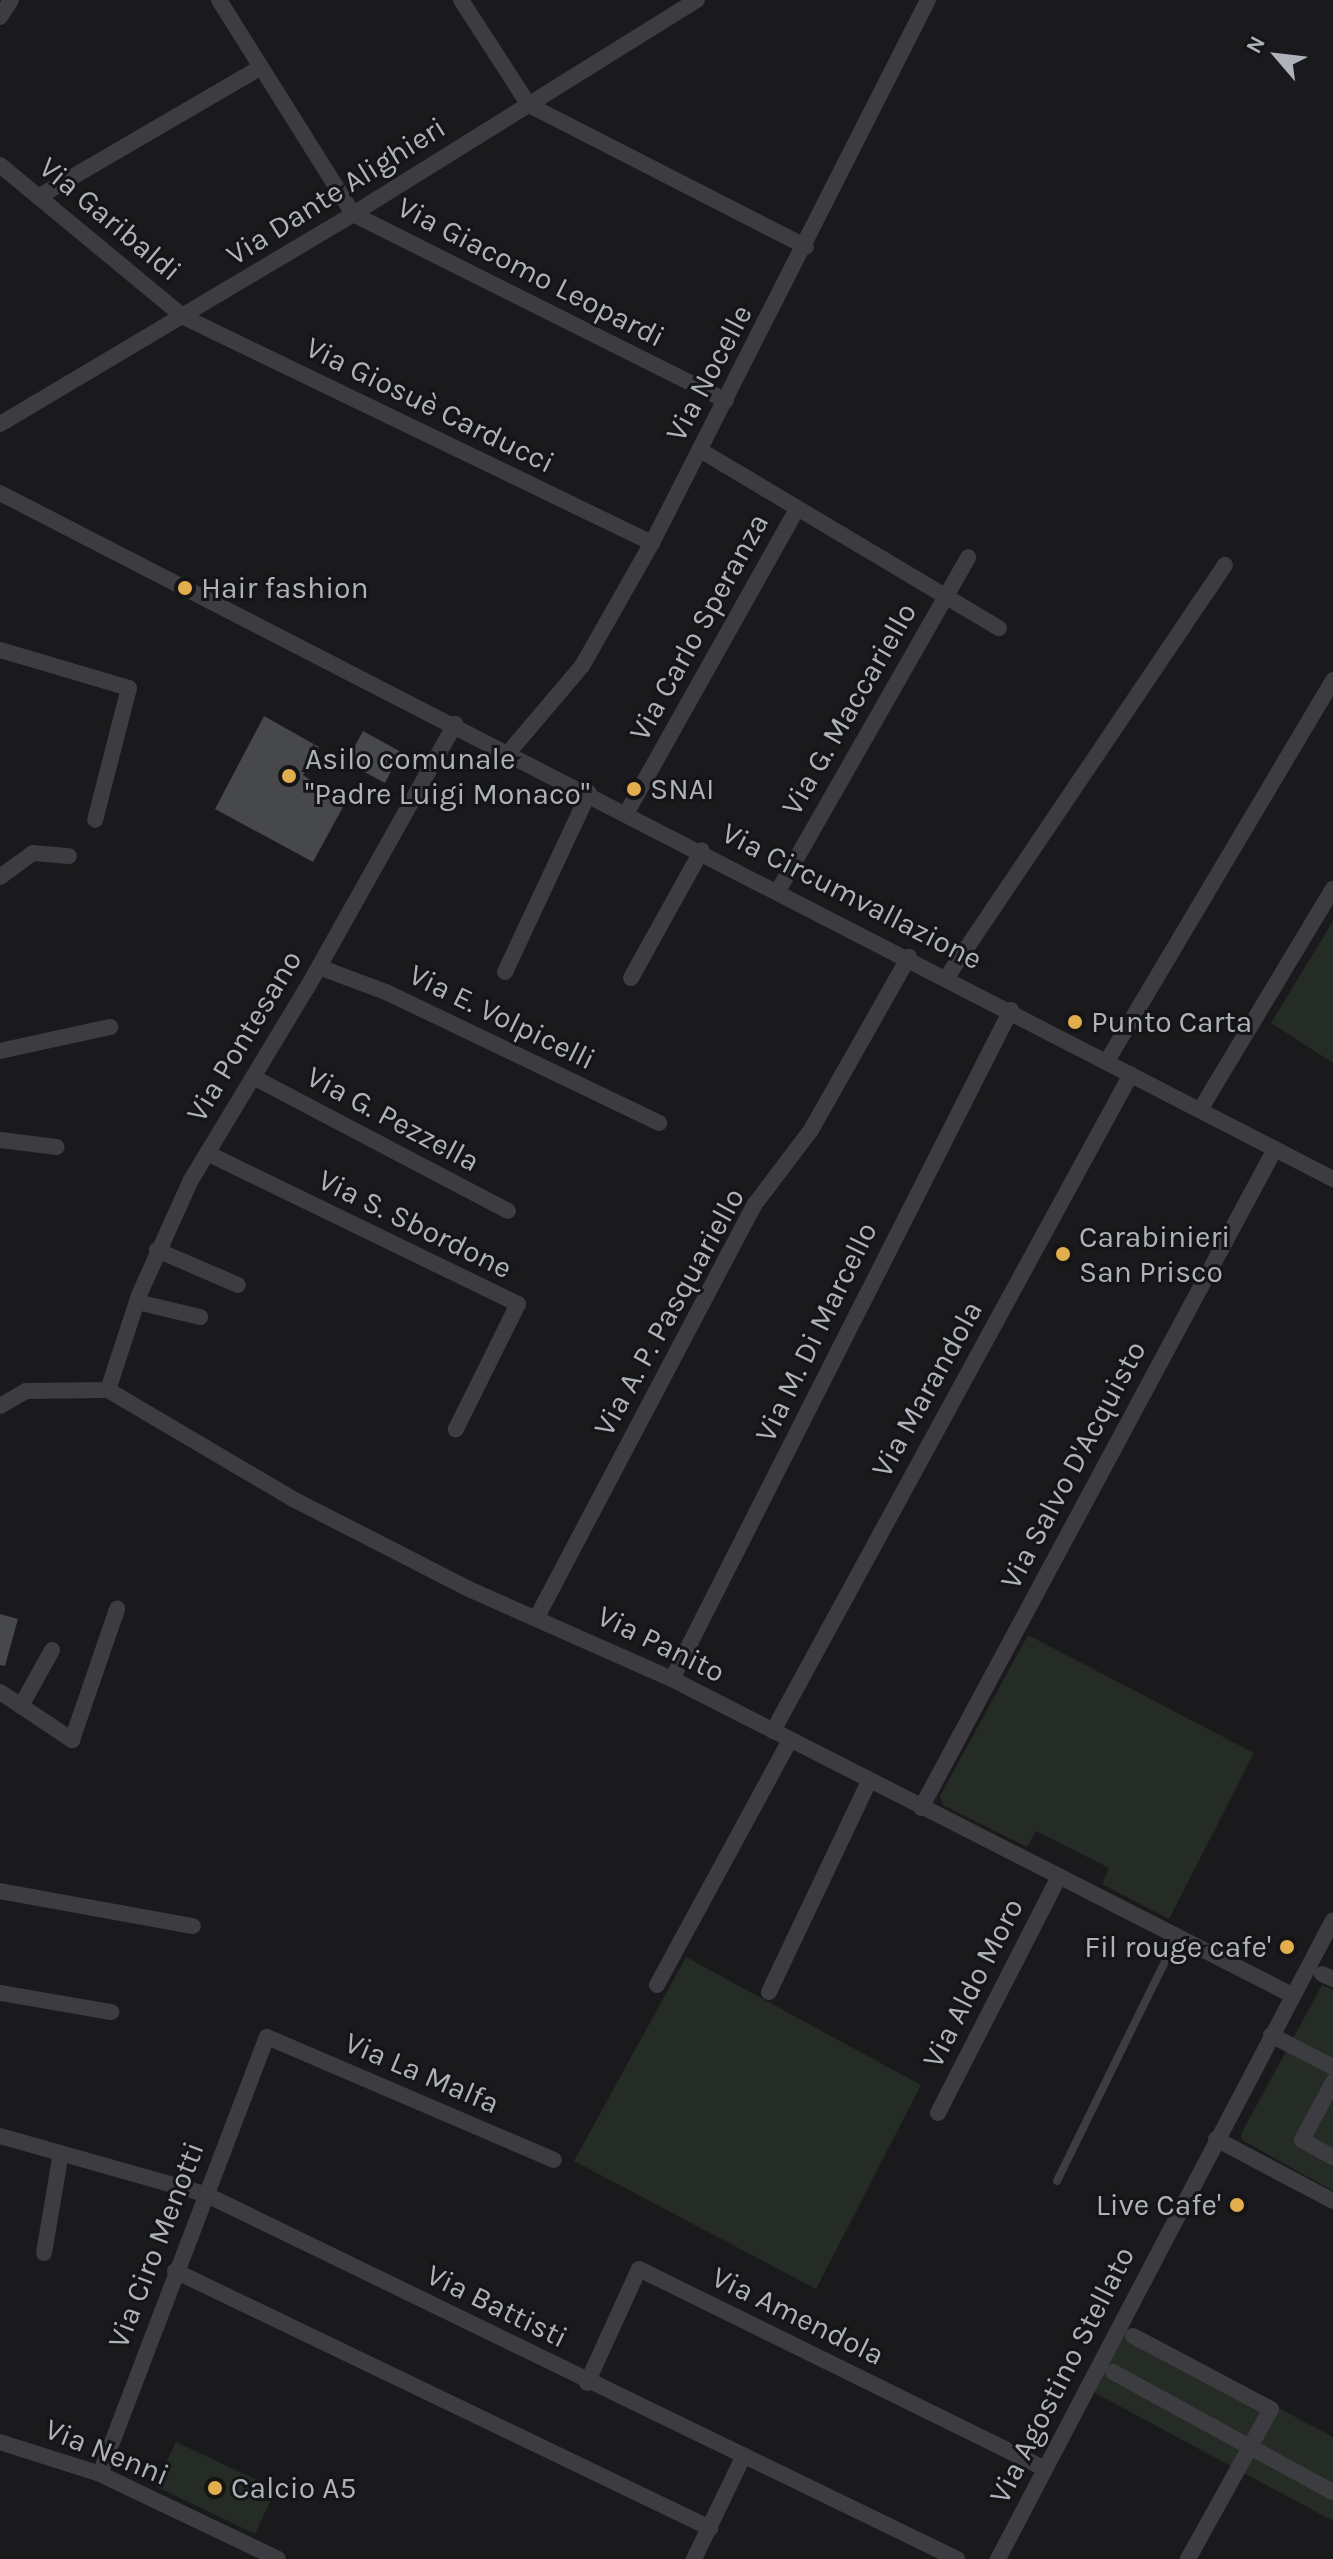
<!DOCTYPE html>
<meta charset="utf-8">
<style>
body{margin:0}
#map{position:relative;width:1333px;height:2559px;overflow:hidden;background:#1a1a1c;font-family:Karla,sans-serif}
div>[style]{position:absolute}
.green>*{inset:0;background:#242c25}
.building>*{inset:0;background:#47484c}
.lane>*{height:8px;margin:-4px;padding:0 4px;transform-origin:4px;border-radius:4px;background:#3c3c41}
.street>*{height:16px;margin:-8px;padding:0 8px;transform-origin:8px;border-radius:8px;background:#3c3c41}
.dots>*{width:22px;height:22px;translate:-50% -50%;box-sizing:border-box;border:4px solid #151517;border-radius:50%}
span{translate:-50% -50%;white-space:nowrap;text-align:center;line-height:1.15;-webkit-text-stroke:6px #151517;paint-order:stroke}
.street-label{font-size:30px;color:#aeb2ba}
.poi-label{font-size:30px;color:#aeb2ba}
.left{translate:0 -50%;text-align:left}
.right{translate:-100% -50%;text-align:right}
.north{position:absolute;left:1237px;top:16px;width:80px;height:80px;-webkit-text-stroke:6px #151517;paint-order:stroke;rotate:298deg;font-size:22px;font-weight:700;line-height:32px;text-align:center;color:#aeb2ba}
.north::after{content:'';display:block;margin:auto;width:28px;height:36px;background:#aeb2ba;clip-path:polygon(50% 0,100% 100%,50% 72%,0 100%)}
</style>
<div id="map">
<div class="green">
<i style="clip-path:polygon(1333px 921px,1333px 1063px,1271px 1023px)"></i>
<i style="clip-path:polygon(1028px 1635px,1254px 1753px,1169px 1919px,1102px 1884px,1109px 1868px,1036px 1831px,1027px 1847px,943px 1805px,940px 1796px)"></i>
<i style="clip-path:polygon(686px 1957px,921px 2085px,816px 2289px,574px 2161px)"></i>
<i style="clip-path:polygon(1322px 1985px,1333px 1990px,1333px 2191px,1242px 2140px,1241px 2134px)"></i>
<i style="clip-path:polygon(1120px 2324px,1333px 2437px,1333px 2521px,1086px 2388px)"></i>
<i style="clip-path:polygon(176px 2442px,276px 2489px,255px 2534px,155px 2486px)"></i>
</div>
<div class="building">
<i style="clip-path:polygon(264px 716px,319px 747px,303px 775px,309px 779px,305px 786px,343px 807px,313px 862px,215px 809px)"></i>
<i style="clip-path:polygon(363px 731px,401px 752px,385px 783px,346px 762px)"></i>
<i style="clip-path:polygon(0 1614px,18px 1619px,5px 1666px,0 1665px)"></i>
</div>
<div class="lane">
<i style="left:1057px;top:2181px;width:272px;rotate:-63.8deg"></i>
</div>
<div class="street">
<i style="left:219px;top:0;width:252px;rotate:57.9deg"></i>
<i style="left:353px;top:214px;width:417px;rotate:26.6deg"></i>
<i style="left:461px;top:0;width:125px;rotate:57.1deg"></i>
<i style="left:529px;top:105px;width:311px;rotate:27.1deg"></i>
<i style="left:0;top:17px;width:20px;rotate:-57deg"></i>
<i style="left:0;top:165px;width:239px;rotate:39.6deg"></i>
<i style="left:184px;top:317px;width:520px;rotate:25.78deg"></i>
<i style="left:38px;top:197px;width:258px;rotate:-30.2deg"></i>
<i style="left:0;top:424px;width:411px;rotate:-30.7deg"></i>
<i style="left:353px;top:214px;width:405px;rotate:-31.9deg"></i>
<i style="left:700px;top:450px;width:348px;rotate:30.8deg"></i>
<i style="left:0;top:493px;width:1499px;rotate:27.23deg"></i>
<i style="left:0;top:650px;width:134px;rotate:16.4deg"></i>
<i style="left:129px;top:688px;width:136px;rotate:104.4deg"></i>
<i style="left:509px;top:752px;width:113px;rotate:-49.7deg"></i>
<i style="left:582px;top:666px;width:142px;rotate:-60.4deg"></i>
<i style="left:652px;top:543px;width:609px;rotate:-63.06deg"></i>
<i style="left:627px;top:812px;width:345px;rotate:-60.7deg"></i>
<i style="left:0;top:877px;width:41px;rotate:-36deg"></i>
<i style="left:33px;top:853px;width:36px;rotate:5deg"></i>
<i style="left:779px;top:889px;width:382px;rotate:-60.3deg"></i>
<i style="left:319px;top:967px;width:72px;rotate:20.5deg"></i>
<i style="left:386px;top:992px;width:303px;rotate:25.6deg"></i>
<i style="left:505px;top:972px;width:198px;rotate:-64.9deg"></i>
<i style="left:947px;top:977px;width:497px;rotate:-56deg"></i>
<i style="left:631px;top:978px;width:146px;rotate:-61deg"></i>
<i style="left:0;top:1051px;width:113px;rotate:-12.3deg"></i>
<i style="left:1107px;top:1061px;width:443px;rotate:-59.3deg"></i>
<i style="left:253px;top:1077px;width:288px;rotate:27.7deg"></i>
<i style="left:1200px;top:1110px;width:258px;rotate:-59deg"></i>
<i style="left:0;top:1140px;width:57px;rotate:7deg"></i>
<i style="left:207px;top:1153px;width:346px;rotate:25.9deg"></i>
<i style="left:518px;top:1304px;width:140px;rotate:116.4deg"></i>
<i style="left:157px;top:1250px;width:88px;rotate:23.4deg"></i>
<i style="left:137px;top:1302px;width:65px;rotate:13.4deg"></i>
<i style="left:108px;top:1390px;width:100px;rotate:-71.9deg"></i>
<i style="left:139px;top:1295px;width:126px;rotate:-65.7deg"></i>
<i style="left:191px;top:1180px;width:224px;rotate:-58.9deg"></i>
<i style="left:307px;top:988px;width:303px;rotate:-60.7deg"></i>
<i style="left:0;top:1406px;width:30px;rotate:-30deg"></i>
<i style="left:26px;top:1391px;width:82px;rotate:-0.7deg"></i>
<i style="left:108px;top:1390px;width:215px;rotate:30.5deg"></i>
<i style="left:293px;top:1499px;width:200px;rotate:27.1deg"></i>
<i style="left:471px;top:1590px;width:220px;rotate:23.9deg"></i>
<i style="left:672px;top:1679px;width:696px;rotate:27.01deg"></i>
<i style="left:537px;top:1617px;width:467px;rotate:-62.2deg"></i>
<i style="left:755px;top:1204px;width:93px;rotate:-52.9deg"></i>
<i style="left:811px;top:1130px;width:199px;rotate:-60.5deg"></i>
<i style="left:672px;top:1679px;width:750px;rotate:-63.13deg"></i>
<i style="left:0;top:1692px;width:87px;rotate:33.7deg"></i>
<i style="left:72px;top:1740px;width:139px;rotate:-71deg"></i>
<i style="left:21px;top:1706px;width:64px;rotate:-61deg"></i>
<i style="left:773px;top:1731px;width:748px;rotate:-61.41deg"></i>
<i style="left:921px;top:1808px;width:748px;rotate:-61.76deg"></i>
<i style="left:0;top:1891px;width:196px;rotate:10.3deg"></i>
<i style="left:1322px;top:1974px;width:12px;rotate:24deg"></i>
<i style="left:657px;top:1985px;width:279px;rotate:-61.5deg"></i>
<i style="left:769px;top:1992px;width:233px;rotate:-64.6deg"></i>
<i style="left:0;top:1993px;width:113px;rotate:9.7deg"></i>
<i style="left:1271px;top:2035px;width:70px;rotate:27.3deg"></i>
<i style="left:1333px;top:2082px;width:66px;rotate:118.1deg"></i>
<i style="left:1302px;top:2140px;width:35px;rotate:29deg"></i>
<i style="left:938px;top:2113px;width:264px;rotate:-62.9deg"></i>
<i style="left:0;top:2136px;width:213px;rotate:15.8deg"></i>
<i style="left:205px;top:2194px;width:836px;rotate:25.89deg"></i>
<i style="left:1216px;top:2139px;width:132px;rotate:27.9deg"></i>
<i style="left:44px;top:2253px;width:101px;rotate:-80.4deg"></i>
<i style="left:175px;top:2271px;width:594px;rotate:25.66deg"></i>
<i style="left:1113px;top:2372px;width:156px;rotate:28.7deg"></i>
<i style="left:1250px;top:2447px;width:43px;rotate:-61.1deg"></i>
<i style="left:1271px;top:2409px;width:156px;rotate:-152.1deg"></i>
<i style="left:587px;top:2383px;width:125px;rotate:-65.5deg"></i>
<i style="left:639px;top:2269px;width:451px;rotate:26.2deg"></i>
<i style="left:0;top:2442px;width:105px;rotate:17.7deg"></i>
<i style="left:100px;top:2474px;width:197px;rotate:25.5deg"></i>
<i style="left:100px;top:2474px;width:468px;rotate:-69.1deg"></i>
<i style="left:267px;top:2037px;width:312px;rotate:23.2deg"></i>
<i style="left:694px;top:2559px;width:115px;rotate:-64.3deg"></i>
<i style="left:998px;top:2559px;width:721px;rotate:-62.33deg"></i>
<i style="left:1188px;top:2559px;width:128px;rotate:-61deg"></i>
<i style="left:1250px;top:2447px;width:94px;rotate:28.5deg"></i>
</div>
<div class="dots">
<i style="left:185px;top:588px;background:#e2ad4d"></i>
<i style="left:289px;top:776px;background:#e2ad4d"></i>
<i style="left:634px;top:789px;background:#e2ad4d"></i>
<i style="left:1075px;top:1022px;background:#e2ad4d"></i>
<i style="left:1063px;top:1254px;background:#e2ad4d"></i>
<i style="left:1287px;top:1947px;background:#e2ad4d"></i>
<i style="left:1237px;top:2205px;background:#e2ad4d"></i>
<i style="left:215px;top:2488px;background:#e2ad4d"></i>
</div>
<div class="street-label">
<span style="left:336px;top:191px;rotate:-32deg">Via Dante Alighieri</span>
<span style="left:110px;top:219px;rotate:40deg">Via Garibaldi</span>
<span style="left:531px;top:272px;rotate:27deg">Via Giacomo Leopardi</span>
<span style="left:709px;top:373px;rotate:-62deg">Via Nocelle</span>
<span style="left:430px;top:405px;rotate:26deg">Via Giosuè Carducci</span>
<span style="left:699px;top:627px;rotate:-61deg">Via Carlo Speranza</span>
<span style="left:849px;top:709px;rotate:-60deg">Via G. Maccariello</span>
<span style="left:852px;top:896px;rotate:27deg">Via Circumvallazione</span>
<span style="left:502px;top:1017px;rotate:26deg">Via E. Volpicelli</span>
<span style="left:244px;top:1036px;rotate:-59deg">Via Pontesano</span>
<span style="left:393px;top:1119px;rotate:28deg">Via G. Pezzella</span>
<span style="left:415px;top:1224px;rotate:26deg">Via S. Sbordone</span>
<span style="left:669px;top:1312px;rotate:-61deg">Via A. P. Pasquariello</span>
<span style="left:816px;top:1332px;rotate:-64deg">Via M. Di Marcello</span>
<span style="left:927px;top:1389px;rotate:-61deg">Via Marandola</span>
<span style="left:1073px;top:1465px;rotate:-62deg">Via Salvo D'Acquisto</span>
<span style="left:661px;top:1644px;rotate:26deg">Via Panito</span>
<span style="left:973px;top:1983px;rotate:-63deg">Via Aldo Moro</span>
<span style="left:422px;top:2073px;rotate:23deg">Via La Malfa</span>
<span style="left:156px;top:2245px;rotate:-69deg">Via Ciro Menotti</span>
<span style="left:497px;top:2306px;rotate:26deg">Via Battisti</span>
<span style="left:798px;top:2316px;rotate:26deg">Via Amendola</span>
<span style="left:1062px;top:2375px;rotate:-63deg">Via Agostino Stellato</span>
<span style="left:107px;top:2452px;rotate:22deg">Via Nenni</span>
</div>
<div class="poi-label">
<span class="left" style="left:201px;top:588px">Hair fashion</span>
<span class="left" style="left:305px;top:776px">Asilo comunale<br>"Padre Luigi Monaco"</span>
<span class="left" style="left:650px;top:789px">SNAI</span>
<span class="left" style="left:1091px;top:1022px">Punto Carta</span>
<span class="left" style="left:1079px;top:1254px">Carabinieri<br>San Prisco</span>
<span class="right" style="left:1271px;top:1947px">Fil rouge cafe'</span>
<span class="right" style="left:1221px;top:2205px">Live Cafe'</span>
<span class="left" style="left:231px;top:2488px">Calcio A5</span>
</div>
<div class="north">N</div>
</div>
